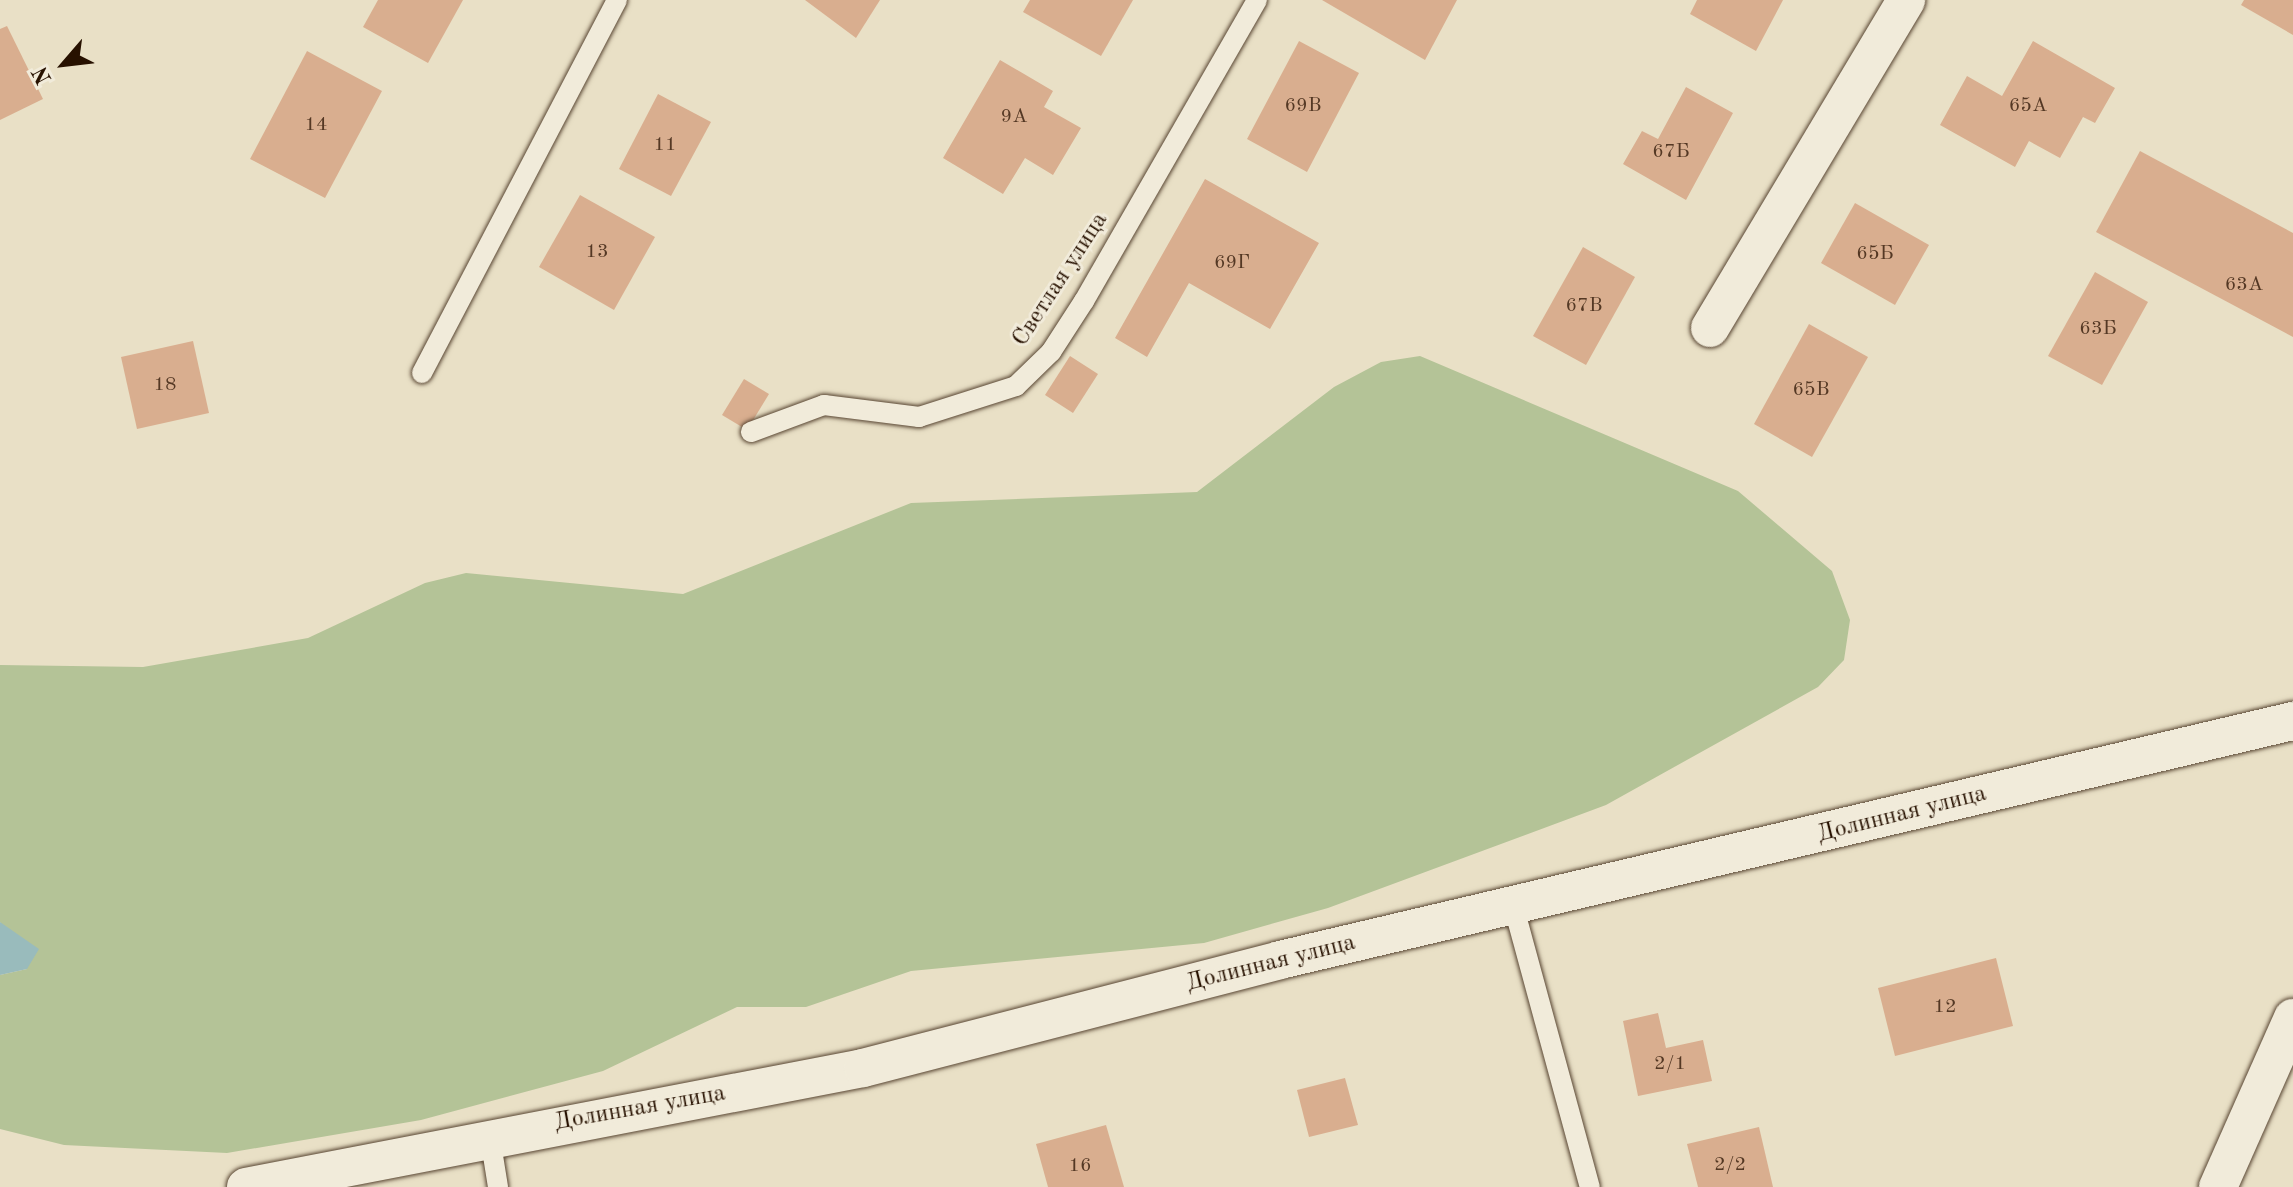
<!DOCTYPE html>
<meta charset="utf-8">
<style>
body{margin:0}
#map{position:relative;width:2293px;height:1187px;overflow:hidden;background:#e9e0c6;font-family:"Old Standard TT",serif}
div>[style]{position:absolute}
.green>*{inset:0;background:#b4c397}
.water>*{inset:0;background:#99bbbc}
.building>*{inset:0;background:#d9ae8f}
.roads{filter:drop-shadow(0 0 2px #584532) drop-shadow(0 0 2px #584532)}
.service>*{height:20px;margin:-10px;padding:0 10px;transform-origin:10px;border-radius:10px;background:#f1ebda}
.minor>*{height:38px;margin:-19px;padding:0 19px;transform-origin:19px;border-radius:19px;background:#f1ebda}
span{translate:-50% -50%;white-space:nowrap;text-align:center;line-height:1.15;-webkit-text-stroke:6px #f1ebda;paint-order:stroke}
.number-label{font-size:20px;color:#543824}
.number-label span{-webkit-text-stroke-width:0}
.street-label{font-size:24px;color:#271100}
.north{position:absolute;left:24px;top:24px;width:80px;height:80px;-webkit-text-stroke:6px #f1ebda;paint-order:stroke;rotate:242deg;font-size:22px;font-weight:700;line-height:32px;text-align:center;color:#271100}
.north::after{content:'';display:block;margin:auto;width:28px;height:36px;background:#271100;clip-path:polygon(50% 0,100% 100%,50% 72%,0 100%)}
</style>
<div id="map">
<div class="green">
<i style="clip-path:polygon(1420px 356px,1738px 491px,1832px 571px,1850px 620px,1844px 660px,1818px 687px,1606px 805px,1328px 908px,1204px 943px,911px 971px,806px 1007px,737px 1007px,603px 1071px,421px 1120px,227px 1153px,64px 1145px,0 1129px,0 975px,27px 969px,0 922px,0 665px,143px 667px,308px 638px,425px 583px,466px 573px,683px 594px,911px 503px,1197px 492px,1334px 387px,1381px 362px)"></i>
</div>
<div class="water">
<i style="clip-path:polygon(0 922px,39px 949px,27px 969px,0 975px)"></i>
</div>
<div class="building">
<i style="clip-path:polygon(378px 0,463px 0,428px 63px,363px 27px)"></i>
<i style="clip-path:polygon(805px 0,880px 0,856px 38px)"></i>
<i style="clip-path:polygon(1030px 0,1133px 0,1101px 56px,1023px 12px)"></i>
<i style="clip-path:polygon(1322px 0,1457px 0,1425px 60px)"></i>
<i style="clip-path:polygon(1697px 0,1783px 0,1756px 51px,1690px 14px)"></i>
<i style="clip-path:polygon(2244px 0,2293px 0,2293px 35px,2241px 5px)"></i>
<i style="clip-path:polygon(7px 26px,43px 99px,0 120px,0 29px)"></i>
<i style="clip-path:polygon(1299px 41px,1359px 73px,1307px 172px,1247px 139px)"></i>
<i style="clip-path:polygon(2033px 41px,2115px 88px,2095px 123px,2083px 117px,2060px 158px,2029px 141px,2015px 167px,1940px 125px,1967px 76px,2002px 96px)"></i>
<i style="clip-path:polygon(307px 51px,382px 91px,325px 198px,250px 159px)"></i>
<i style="clip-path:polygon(1000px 60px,1053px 91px,1044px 107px,1081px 128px,1053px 175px,1025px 158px,1003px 194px,943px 158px)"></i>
<i style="clip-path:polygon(1686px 87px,1733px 113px,1686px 200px,1623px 164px,1642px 131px,1658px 139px)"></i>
<i style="clip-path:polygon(658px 94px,711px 122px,671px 196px,619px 169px)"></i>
<i style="clip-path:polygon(2140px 151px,2293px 233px,2293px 337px,2096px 232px)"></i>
<i style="clip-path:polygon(1205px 179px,1319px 243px,1270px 329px,1189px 283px,1147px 357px,1115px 338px)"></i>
<i style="clip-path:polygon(580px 195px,655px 237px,614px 310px,539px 267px)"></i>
<i style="clip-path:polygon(1855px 203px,1929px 245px,1895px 305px,1821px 263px)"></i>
<i style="clip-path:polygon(1583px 247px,1635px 277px,1586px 365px,1533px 336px)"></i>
<i style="clip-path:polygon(2095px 272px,2148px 302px,2102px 385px,2048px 356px)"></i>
<i style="clip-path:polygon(1809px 324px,1868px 357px,1812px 457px,1754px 424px)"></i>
<i style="clip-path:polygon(193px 341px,209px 413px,137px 429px,121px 357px)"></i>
<i style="clip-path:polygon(1070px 356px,1098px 374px,1073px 413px,1045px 395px)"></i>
<i style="clip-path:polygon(744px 379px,769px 394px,747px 430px,722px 415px)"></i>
<i style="clip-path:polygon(1996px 958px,2013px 1026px,1895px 1056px,1878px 988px)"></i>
<i style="clip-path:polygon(1658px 1013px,1666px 1048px,1703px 1040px,1712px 1081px,1638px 1096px,1623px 1021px)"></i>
<i style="clip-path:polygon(1345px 1078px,1358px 1125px,1309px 1137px,1297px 1090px)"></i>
<i style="clip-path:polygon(1106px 1125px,1124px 1187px,1048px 1187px,1036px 1144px)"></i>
<i style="clip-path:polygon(1759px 1127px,1773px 1187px,1698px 1187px,1687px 1144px)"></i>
</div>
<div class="roads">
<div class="service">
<i style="left:422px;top:373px;width:421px;rotate:-62.4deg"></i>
<i style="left:751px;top:432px;width:78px;rotate:-20.3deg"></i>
<i style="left:824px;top:405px;width:96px;rotate:7.2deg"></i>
<i style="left:919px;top:417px;width:102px;rotate:-17.7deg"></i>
<i style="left:1016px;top:386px;width:49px;rotate:-44.2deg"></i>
<i style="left:1051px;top:352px;width:61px;rotate:-57.1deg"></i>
<i style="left:1084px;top:301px;width:347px;rotate:-60.1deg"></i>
<i style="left:1514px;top:908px;width:289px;rotate:74.8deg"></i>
<i style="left:490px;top:1137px;width:51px;rotate:80.9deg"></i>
</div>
<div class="minor">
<i style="left:1710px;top:328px;width:382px;rotate:-59.1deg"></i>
<i style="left:246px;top:1187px;width:628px;rotate:-10.92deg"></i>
<i style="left:863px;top:1068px;width:431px;rotate:-14.5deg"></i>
<i style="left:1280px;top:960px;width:1041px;rotate:-13.28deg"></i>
<i style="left:2218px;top:1187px;width:185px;rotate:-66.1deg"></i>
</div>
</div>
<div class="number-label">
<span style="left:1303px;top:106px">69В</span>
<span style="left:2028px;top:106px">65А</span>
<span style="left:1014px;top:117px">9А</span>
<span style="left:316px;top:125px">14</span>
<span style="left:665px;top:145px">11</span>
<span style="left:1671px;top:152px">67Б</span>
<span style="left:597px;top:252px">13</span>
<span style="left:1875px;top:254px">65Б</span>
<span style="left:1232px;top:263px">69Г</span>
<span style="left:2244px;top:285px">63А</span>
<span style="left:1584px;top:306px">67В</span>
<span style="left:2098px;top:329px">63Б</span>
<span style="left:165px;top:385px">18</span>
<span style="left:1811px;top:390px">65В</span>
<span style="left:1945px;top:1007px">12</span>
<span style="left:1670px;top:1064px">2/1</span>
<span style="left:1730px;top:1165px">2/2</span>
<span style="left:1080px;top:1166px">16</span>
</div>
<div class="street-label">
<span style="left:1061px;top:280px;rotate:-57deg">Светлая улица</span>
<span style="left:1902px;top:815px;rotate:-14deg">Долинная улица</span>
<span style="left:1271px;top:964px;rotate:-14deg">Долинная улица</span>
<span style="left:640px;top:1109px;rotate:-10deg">Долинная улица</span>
</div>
<div class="north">N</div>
</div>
